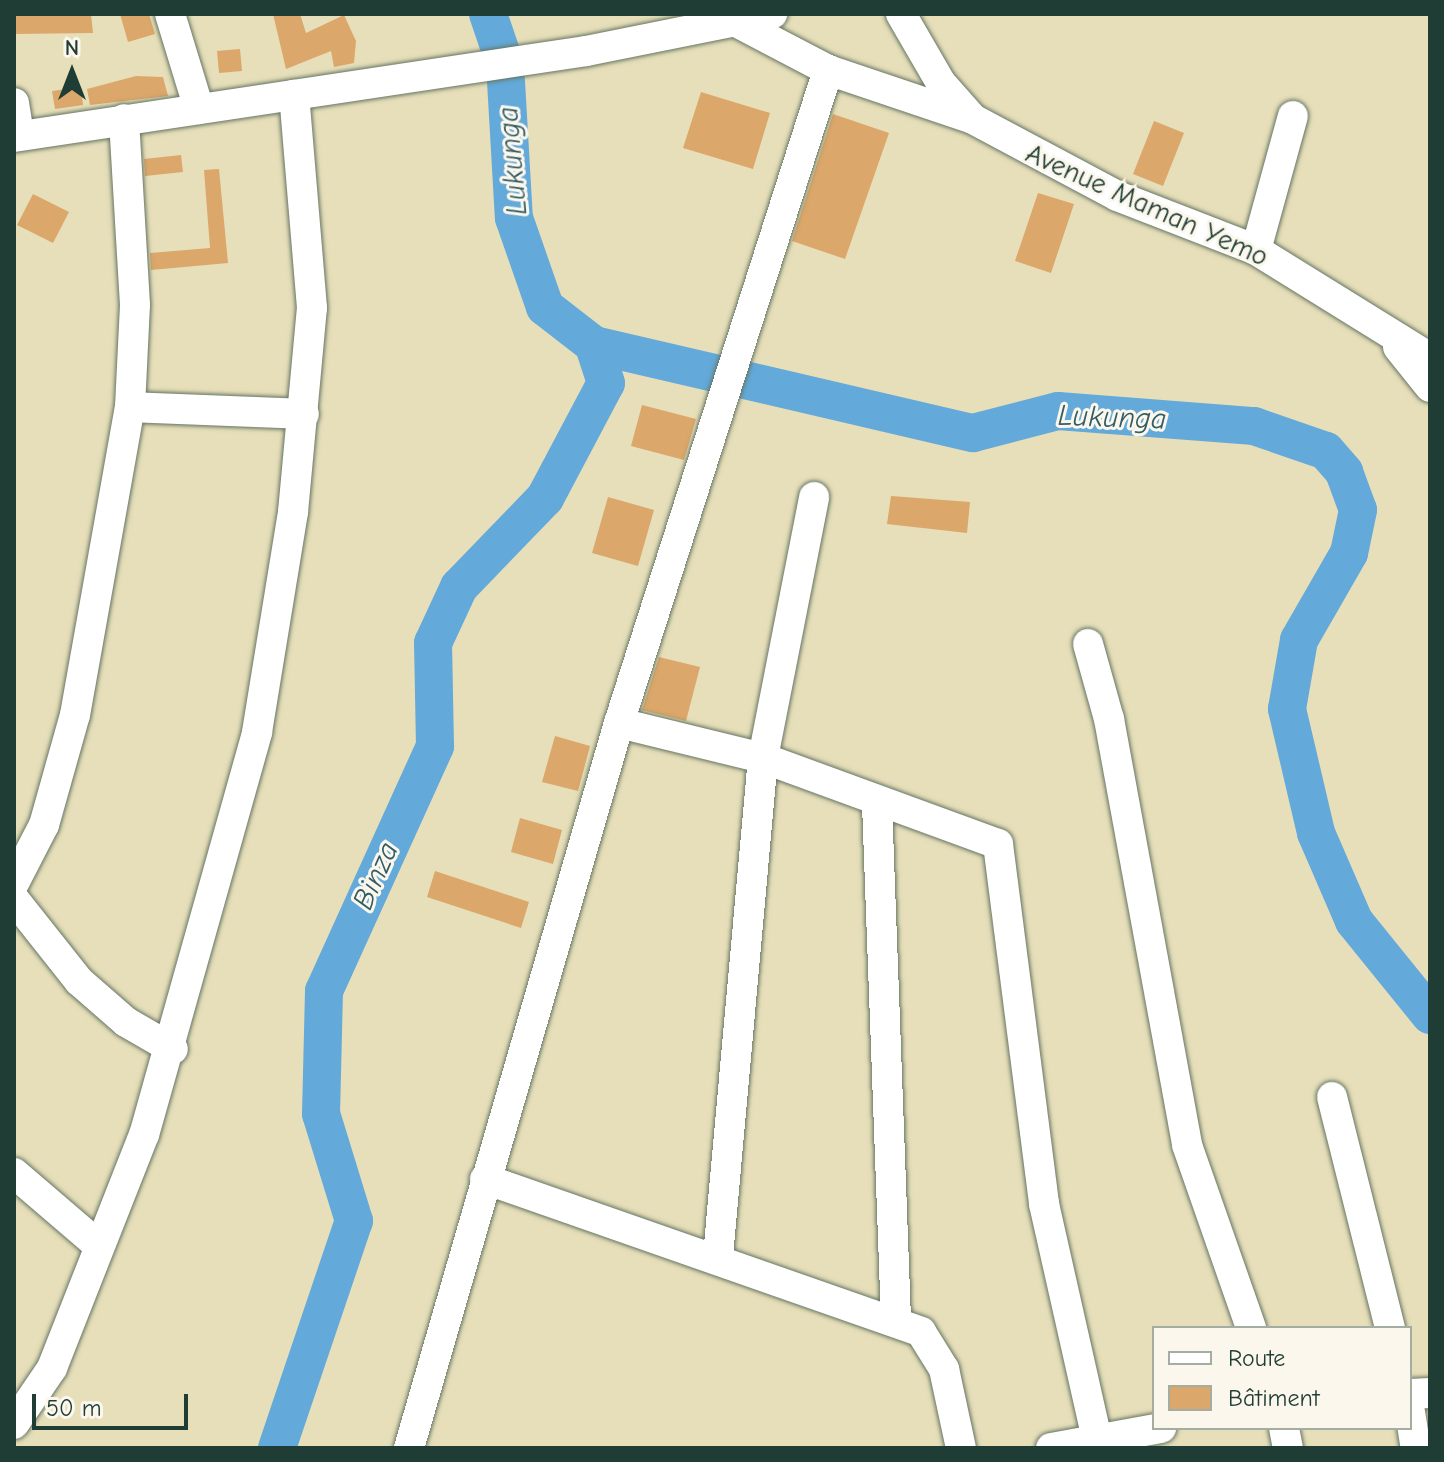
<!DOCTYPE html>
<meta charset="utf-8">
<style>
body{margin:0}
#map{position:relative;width:1444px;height:1462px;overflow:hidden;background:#e7dfba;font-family:"Comic Neue",sans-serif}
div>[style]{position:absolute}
.river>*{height:38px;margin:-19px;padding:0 19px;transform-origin:19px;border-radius:19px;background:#63a9d9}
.building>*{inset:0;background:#dba76a}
.roads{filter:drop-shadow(0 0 2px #657663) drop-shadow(0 0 2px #657663)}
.minor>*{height:30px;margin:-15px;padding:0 15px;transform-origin:15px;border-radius:15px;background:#fff}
span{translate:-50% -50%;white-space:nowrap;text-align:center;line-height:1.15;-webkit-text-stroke:6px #fbf7ec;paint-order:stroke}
.street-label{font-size:28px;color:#1f3d34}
.water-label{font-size:30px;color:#335d66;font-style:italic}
.frame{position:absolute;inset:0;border:16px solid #1f3d34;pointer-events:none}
.legend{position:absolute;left:1152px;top:1326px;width:260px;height:104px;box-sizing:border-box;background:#fbf7ec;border:2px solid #a3ada2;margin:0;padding:10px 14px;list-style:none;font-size:24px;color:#1f3d34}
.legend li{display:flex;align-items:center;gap:16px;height:40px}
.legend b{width:40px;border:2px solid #a3ada2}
.north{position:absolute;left:32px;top:32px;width:80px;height:80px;-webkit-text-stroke:6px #fbf7ec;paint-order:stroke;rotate:0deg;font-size:22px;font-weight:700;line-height:32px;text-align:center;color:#1f3d34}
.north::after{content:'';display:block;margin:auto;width:28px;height:36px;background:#1f3d34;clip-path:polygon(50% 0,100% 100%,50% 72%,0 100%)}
.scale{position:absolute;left:32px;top:1394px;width:156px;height:36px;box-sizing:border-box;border:4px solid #1f3d34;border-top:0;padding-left:10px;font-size:24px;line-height:28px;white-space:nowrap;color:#1f3d34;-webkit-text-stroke:6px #fbf7ec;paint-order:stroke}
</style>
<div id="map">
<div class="river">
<i style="left:488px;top:14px;width:53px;rotate:71.2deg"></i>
<i style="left:505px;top:64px;width:154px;rotate:86.7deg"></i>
<i style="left:514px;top:218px;width:94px;rotate:70.8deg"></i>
<i style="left:545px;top:307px;width:62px;rotate:37.8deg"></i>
<i style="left:594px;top:345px;width:389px;rotate:13.1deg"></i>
<i style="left:973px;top:433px;width:88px;rotate:-14.5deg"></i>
<i style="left:1058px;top:411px;width:197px;rotate:4.4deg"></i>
<i style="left:1254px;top:426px;width:76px;rotate:19.1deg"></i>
<i style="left:1326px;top:451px;width:28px;rotate:49deg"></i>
<i style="left:1344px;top:472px;width:40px;rotate:69.8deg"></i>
<i style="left:1358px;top:510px;width:44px;rotate:101.8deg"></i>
<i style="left:1349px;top:553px;width:100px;rotate:119.9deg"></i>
<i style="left:1299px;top:640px;width:70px;rotate:99.9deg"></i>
<i style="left:1287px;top:709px;width:127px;rotate:76.8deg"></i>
<i style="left:1316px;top:833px;width:96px;rotate:66.6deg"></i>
<i style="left:1354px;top:921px;width:121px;rotate:51deg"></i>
<i style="left:277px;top:1448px;width:240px;rotate:-71.3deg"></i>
<i style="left:354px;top:1221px;width:112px;rotate:-107.1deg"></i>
<i style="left:321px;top:1114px;width:123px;rotate:-88.6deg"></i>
<i style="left:324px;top:991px;width:269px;rotate:-65.6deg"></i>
<i style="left:435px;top:746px;width:103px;rotate:-91.1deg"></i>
<i style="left:433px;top:643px;width:62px;rotate:-65.1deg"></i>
<i style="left:459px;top:587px;width:124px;rotate:-46deg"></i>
<i style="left:545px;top:498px;width:130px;rotate:-62.1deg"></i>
<i style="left:606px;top:383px;width:40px;rotate:-108deg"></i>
</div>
<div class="building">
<i style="clip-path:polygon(14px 14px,91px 14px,93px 33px,14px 34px)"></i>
<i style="clip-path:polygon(120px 14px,149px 14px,155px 34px,128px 42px)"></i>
<i style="clip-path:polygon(273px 14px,300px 14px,306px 33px,344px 15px,356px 41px,354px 63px,334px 67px,331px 51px,286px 69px)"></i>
<i style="clip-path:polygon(240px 49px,242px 71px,219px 73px,217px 51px)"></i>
<i style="clip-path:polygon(136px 76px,163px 77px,168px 96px,90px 105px,87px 89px)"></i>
<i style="clip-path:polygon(81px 87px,83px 105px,55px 109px,52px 91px)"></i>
<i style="clip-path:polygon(701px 92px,770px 113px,753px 169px,683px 148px)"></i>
<i style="clip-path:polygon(833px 114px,889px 133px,845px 259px,792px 241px)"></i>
<i style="clip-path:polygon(1154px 121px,1184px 133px,1163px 186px,1133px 174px)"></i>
<i style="clip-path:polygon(181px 155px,183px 172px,145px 176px,144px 159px)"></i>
<i style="clip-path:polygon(219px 169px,228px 263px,151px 270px,150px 253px,210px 248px,204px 170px)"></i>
<i style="clip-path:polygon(1038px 193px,1074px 204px,1051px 273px,1015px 261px)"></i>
<i style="clip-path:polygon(33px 194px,69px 212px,53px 243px,17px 225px)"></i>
<i style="clip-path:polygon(642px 405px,696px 419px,684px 460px,631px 446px)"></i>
<i style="clip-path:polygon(891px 496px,970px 502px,967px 533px,887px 524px)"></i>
<i style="clip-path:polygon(608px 497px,654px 510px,638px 566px,592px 553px)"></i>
<i style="clip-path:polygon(659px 657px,700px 667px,686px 721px,642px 710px)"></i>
<i style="clip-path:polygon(555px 736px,590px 746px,578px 791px,542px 782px)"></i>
<i style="clip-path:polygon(520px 818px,562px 830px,553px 864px,511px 852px)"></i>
<i style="clip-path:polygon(435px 871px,529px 902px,521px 928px,427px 897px)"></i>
</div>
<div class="roads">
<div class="minor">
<i style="left:170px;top:14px;width:99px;rotate:73deg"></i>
<i style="left:901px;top:14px;width:80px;rotate:59.9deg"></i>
<i style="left:941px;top:83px;width:48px;rotate:48.4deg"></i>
<i style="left:973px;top:119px;width:163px;rotate:28.1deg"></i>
<i style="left:1117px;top:196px;width:149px;rotate:21.2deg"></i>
<i style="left:1256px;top:250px;width:205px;rotate:31.8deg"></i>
<i style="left:740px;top:24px;width:99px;rotate:27.6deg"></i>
<i style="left:828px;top:70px;width:151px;rotate:18.6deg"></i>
<i style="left:14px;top:103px;width:33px;rotate:81deg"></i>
<i style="left:14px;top:137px;width:578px;rotate:-8.55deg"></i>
<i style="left:586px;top:51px;width:190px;rotate:-11.3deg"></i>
<i style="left:1256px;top:250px;width:139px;rotate:-74.6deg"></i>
<i style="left:1398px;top:347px;width:51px;rotate:51.3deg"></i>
<i style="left:130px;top:407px;width:174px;rotate:2.3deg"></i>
<i style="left:1088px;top:644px;width:78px;rotate:74.4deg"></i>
<i style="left:1109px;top:719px;width:433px;rotate:79.6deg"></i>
<i style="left:1187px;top:1145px;width:194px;rotate:70.7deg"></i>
<i style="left:619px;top:723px;width:148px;rotate:13.7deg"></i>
<i style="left:763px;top:758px;width:250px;rotate:20.1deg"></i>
<i style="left:998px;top:844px;width:363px;rotate:82.7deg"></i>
<i style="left:1044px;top:1204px;width:241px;rotate:77.3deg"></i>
<i style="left:877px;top:804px;width:515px;rotate:87.89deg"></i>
<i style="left:14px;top:883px;width:65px;rotate:-62.7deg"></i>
<i style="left:44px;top:825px;width:114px;rotate:-74.3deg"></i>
<i style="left:75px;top:715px;width:313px;rotate:-79.9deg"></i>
<i style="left:130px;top:407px;width:102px;rotate:-87.2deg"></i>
<i style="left:135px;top:305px;width:186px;rotate:-93.4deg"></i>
<i style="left:14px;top:899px;width:105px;rotate:51.6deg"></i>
<i style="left:79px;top:981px;width:62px;rotate:41.1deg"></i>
<i style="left:126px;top:1022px;width:54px;rotate:29.9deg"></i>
<i style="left:1332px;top:1097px;width:238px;rotate:75.9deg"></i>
<i style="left:14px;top:1173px;width:111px;rotate:40.6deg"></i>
<i style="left:485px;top:1179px;width:462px;rotate:19.3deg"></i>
<i style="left:921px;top:1332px;width:44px;rotate:58.1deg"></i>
<i style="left:944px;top:1369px;width:81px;rotate:77.9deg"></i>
<i style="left:718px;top:1256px;width:500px;rotate:-84.84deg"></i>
<i style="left:763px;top:758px;width:266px;rotate:-78.9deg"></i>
<i style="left:1410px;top:1394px;width:20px;rotate:-3deg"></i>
<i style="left:1410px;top:1412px;width:36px;rotate:81deg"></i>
<i style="left:14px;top:1424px;width:68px;rotate:-55.8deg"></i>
<i style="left:52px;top:1368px;width:251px;rotate:-68.5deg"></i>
<i style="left:144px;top:1135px;width:419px;rotate:-74.3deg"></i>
<i style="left:257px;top:732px;width:223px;rotate:-80.7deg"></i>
<i style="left:293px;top:512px;width:205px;rotate:-84.7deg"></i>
<i style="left:312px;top:308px;width:214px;rotate:-94.8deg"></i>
<i style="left:1284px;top:1428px;width:20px;rotate:79deg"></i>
<i style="left:409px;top:1448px;width:755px;rotate:-73.85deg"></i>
<i style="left:619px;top:723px;width:686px;rotate:-72.25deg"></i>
<i style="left:1051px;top:1448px;width:112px;rotate:-10.3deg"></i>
</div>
</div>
<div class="street-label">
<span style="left:1147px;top:205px;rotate:24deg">Avenue Maman Yemo</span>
</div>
<div class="water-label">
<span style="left:513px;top:161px;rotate:-95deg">Lukunga</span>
<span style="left:1112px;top:418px;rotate:2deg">Lukunga</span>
<span style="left:376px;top:876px;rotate:-66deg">Binza</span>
</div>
<div class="frame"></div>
<ul class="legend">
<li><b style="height:10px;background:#fff"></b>Route</li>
<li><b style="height:22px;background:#dba76a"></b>Bâtiment</li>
</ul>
<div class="north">N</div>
<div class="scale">50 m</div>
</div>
